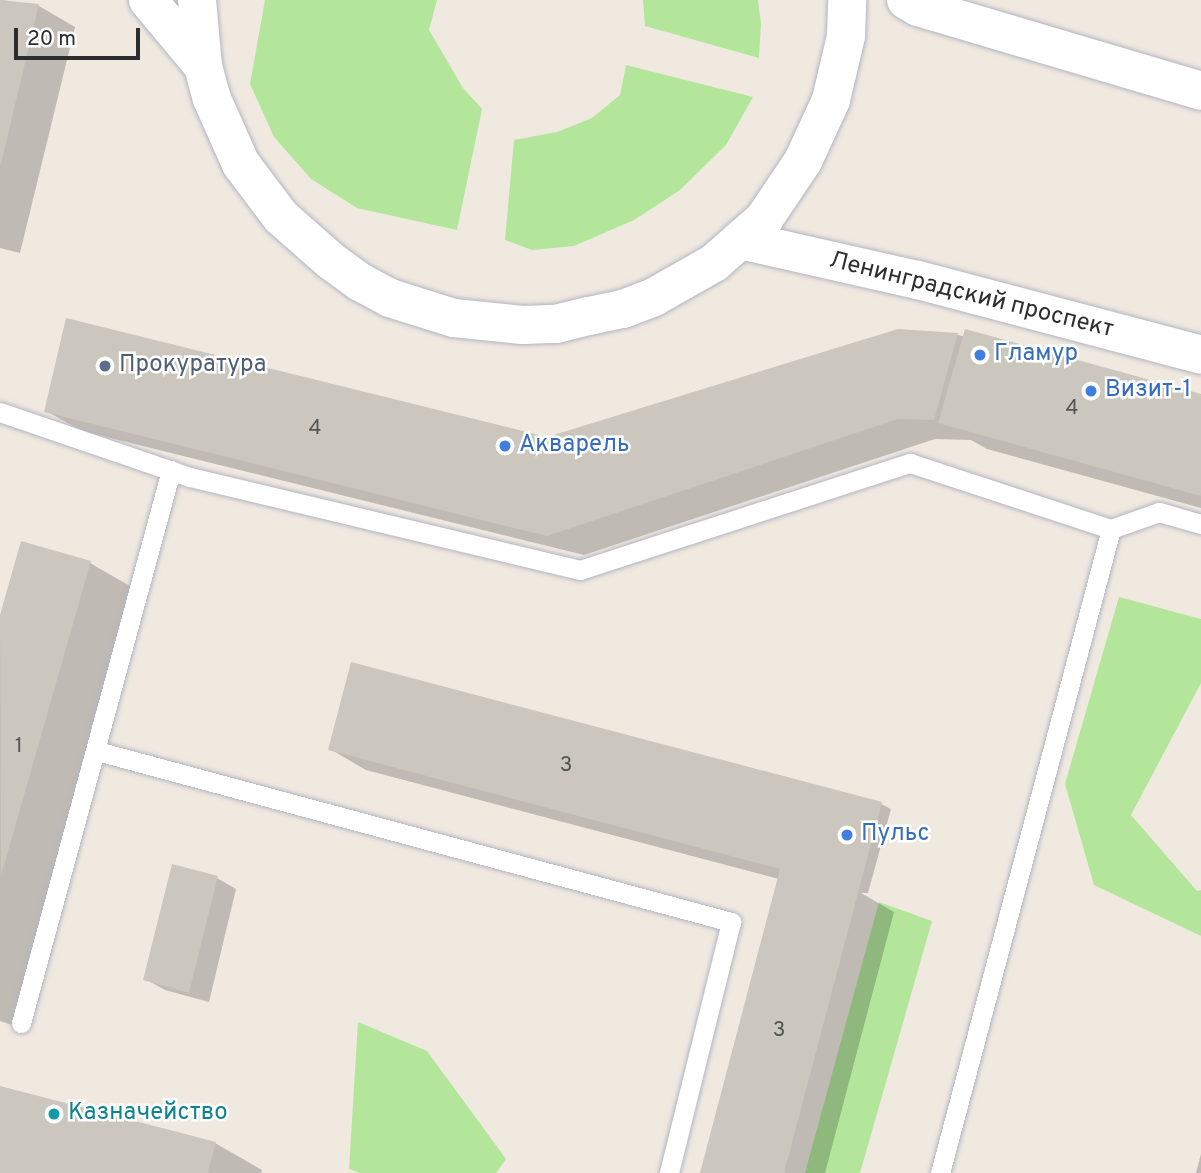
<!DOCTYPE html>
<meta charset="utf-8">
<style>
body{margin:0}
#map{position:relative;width:1201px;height:1173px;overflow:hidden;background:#efe9e0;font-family:Overpass,sans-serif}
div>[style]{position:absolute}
.green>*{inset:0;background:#b3e69b}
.shadow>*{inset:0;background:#0003}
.building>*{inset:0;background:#cbc7be}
.roads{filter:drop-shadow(0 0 2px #b3b5c1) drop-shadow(0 0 2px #b3b5c1)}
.service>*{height:19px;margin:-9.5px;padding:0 9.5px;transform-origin:9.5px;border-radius:9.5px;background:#fff}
.tertiary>*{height:38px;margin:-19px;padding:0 19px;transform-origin:19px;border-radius:19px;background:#fff}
.dots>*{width:19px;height:19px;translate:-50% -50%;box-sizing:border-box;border:4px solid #fff;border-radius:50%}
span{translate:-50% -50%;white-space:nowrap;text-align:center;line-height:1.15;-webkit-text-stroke:5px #fff;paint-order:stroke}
.number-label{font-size:21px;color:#545451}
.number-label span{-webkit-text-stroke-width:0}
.street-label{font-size:24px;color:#2d2d2d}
.shop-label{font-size:24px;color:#366cbe}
.left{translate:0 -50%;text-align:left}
.service-label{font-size:24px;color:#4e5e75}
.culture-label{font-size:24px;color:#0d838f}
.scale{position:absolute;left:14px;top:28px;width:126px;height:32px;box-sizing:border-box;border:4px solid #2d2d2d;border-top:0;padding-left:9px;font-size:21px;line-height:24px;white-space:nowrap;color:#2d2d2d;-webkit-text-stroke:5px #fff;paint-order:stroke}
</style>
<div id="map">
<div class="green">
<i style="clip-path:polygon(265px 0,437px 0,429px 30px,463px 88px,482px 109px,457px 230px,357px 208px,311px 179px,274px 137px,250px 84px)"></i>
<i style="clip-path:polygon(643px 0,758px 0,761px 24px,759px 58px,645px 26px)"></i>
<i style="clip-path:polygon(626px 65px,753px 97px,726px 145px,680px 190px,634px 220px,574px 246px,532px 250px,505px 240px,514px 140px,557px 132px,592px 118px,620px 95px)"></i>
<i style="clip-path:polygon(1119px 597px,1201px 619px,1201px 683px,1131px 815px,1197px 891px,1201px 890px,1201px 936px,1094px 885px,1065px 784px)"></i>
<i style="clip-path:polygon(879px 902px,932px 921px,860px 1173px,805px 1173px)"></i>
<i style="clip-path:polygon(358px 1022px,427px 1051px,506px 1159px,496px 1173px,360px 1173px,349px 1169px)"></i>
</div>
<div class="shadow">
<i style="clip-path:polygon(0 0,39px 6px,75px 27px,20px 253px,0 248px)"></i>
<i style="clip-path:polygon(898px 331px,958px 335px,1201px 396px,1201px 508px,987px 449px,971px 440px,935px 439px,584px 555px,82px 431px,46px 411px,547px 439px)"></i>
<i style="clip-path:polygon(22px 543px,90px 563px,137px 590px,12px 1025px,0 1021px,0 622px)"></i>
<i style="clip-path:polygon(330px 749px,881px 804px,891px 809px,868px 893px,861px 893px,894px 912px,825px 1173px,702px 1173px,779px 879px,366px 770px)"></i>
<i style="clip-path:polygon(217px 878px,236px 889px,209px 1002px,165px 990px,145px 979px)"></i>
<i style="clip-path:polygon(0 1088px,215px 1143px,262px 1170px,261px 1173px,0 1173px)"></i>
<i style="clip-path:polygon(1201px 1154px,1201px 1173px,1196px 1173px)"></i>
</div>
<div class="building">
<i style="clip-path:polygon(0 0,39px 4px,1px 164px,0 164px)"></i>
<i style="clip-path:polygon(66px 318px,547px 437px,898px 329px,958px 333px,934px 420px,898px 419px,547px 536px,44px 412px)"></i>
<i style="clip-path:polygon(965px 329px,1201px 394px,1201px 496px,938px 423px)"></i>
<i style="clip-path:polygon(21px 541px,91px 561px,1px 876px,0 615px)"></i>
<i style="clip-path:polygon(351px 662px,882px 802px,784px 1173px,700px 1173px,780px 869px,328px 750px)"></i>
<i style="clip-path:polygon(172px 864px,218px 876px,189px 993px,143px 980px)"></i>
<i style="clip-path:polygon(0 1086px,216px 1142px,208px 1173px,0 1173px)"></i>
</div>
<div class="roads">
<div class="service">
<i style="left:0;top:412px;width:201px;rotate:18.9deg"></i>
<i style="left:190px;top:477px;width:401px;rotate:13.4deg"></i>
<i style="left:580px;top:570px;width:347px;rotate:-18deg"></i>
<i style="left:910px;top:463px;width:212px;rotate:18.2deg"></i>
<i style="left:1111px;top:529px;width:51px;rotate:-19.5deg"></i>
<i style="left:1159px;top:512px;width:44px;rotate:15.9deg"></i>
<i style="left:97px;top:751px;width:657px;rotate:15.09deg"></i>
<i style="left:731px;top:922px;width:259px;rotate:103.9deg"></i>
<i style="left:21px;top:1023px;width:573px;rotate:-74.82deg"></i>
<i style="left:940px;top:1173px;width:666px;rotate:-75.13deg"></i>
</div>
<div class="tertiary">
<i style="left:148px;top:0;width:86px;rotate:50.2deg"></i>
<i style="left:197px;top:0;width:66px;rotate:84.8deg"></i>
<i style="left:203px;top:66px;width:34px;rotate:75deg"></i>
<i style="left:212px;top:99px;width:71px;rotate:66deg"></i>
<i style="left:241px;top:164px;width:66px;rotate:53deg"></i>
<i style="left:281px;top:217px;width:67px;rotate:41.3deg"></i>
<i style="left:331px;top:261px;width:36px;rotate:36deg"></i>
<i style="left:360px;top:282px;width:34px;rotate:28deg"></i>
<i style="left:390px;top:298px;width:67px;rotate:17.4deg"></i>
<i style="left:454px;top:318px;width:69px;rotate:5.8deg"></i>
<i style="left:523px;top:325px;width:33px;rotate:-2deg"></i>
<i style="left:556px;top:324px;width:34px;rotate:-14deg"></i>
<i style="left:589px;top:316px;width:35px;rotate:-12deg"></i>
<i style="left:623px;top:309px;width:33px;rotate:-21deg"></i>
<i style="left:654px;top:297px;width:69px;rotate:-29.5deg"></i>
<i style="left:714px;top:263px;width:67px;rotate:-41.3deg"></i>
<i style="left:764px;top:219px;width:70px;rotate:-56.1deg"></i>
<i style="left:803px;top:161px;width:67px;rotate:-65.3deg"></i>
<i style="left:831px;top:100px;width:66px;rotate:-76.8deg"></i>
<i style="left:846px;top:36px;width:36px;rotate:-88deg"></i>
<i style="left:906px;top:0;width:14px;rotate:30deg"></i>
<i style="left:918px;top:7px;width:295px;rotate:16.5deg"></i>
<i style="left:740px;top:240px;width:182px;rotate:12.7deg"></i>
<i style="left:918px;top:280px;width:293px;rotate:14.8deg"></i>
</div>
</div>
<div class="dots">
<i style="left:980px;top:355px;background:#3f7fe0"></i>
<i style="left:105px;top:366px;background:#5c6f8a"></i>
<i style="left:1091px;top:391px;background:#3f7fe0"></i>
<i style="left:505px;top:446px;background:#3f7fe0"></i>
<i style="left:847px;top:835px;background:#3f7fe0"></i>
<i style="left:54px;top:1114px;background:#0f9aa8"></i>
</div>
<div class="number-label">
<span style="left:1072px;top:409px">4</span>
<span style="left:315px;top:429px">4</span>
<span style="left:19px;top:747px">1</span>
<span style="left:566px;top:766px">3</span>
<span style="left:779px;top:1031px">3</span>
</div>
<div class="street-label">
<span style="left:971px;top:296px;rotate:14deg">Ленинградский проспект</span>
</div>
<div class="shop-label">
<span class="left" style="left:994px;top:355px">Гламур</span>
<span class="left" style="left:1105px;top:391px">Визит-1</span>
<span class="left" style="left:519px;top:446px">Акварель</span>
<span class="left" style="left:861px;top:835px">Пульс</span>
</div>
<div class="service-label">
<span class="left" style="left:119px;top:366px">Прокуратура</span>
</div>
<div class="culture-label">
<span class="left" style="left:68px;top:1114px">Казначейство</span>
</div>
<div class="scale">20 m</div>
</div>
